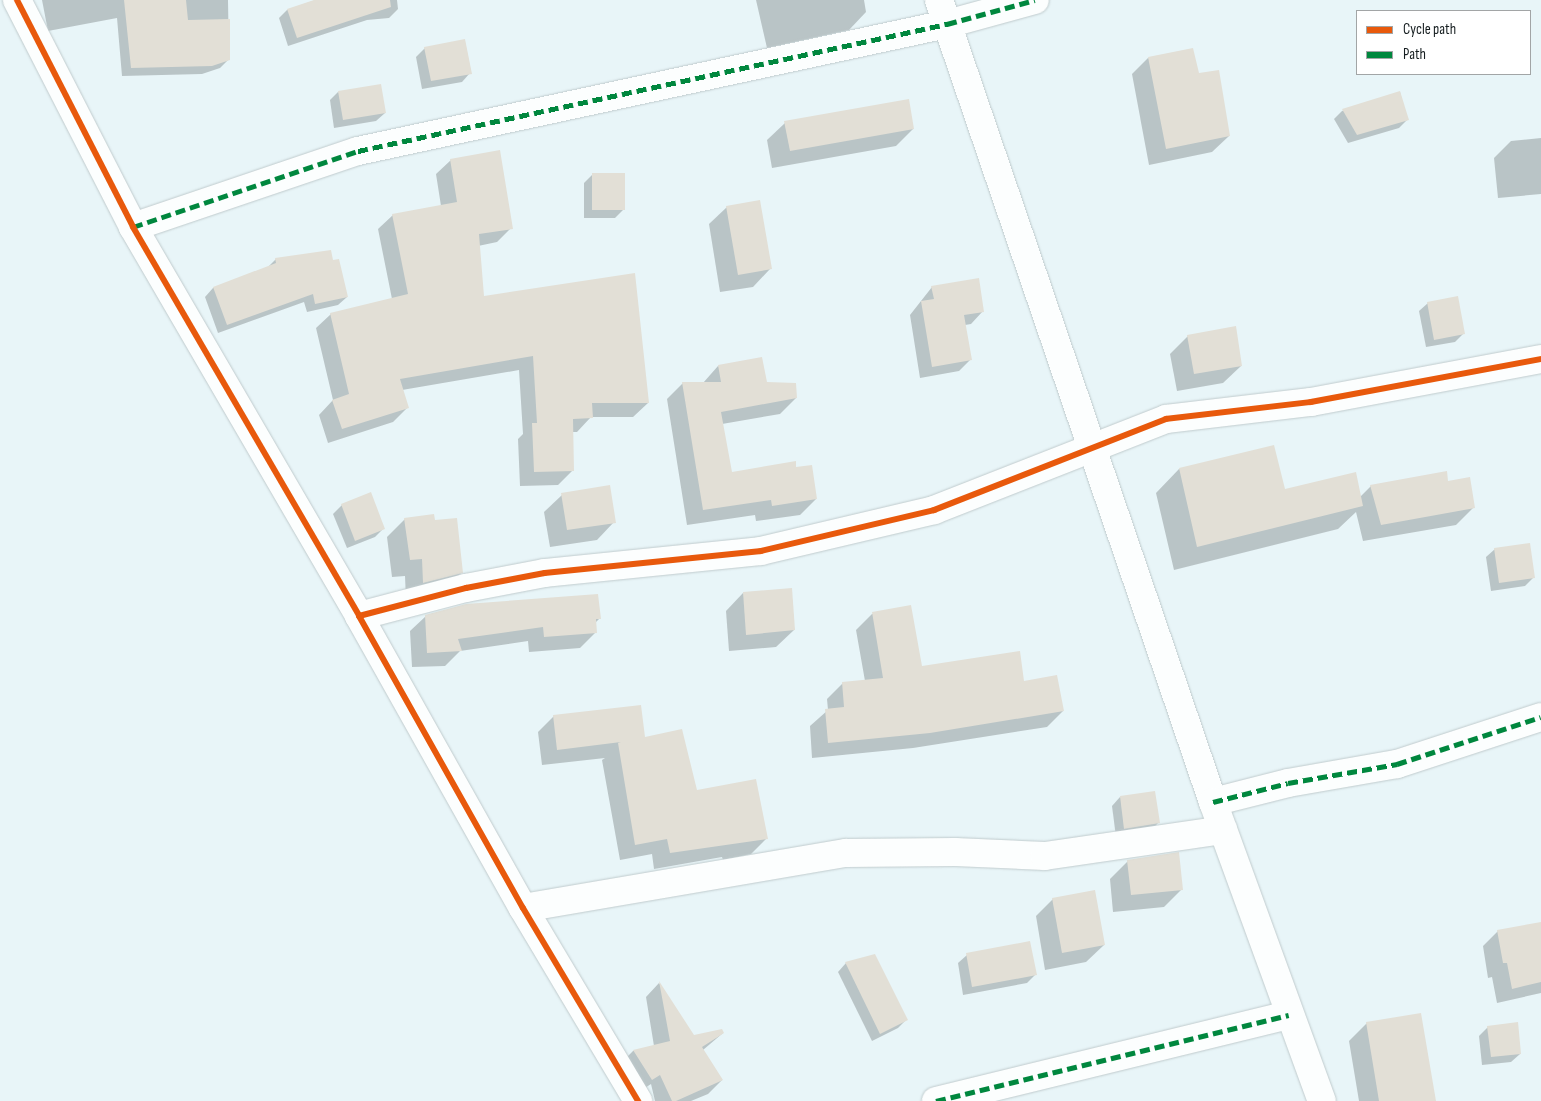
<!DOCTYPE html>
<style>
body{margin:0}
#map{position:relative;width:1541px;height:1101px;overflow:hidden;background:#e8f5f8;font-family:"Sofia Sans Condensed",sans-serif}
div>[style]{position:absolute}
.shadow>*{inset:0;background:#0003}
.building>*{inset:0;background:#e2dfd6}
.roads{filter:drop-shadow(0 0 1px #c0cbcd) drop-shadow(0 0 1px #c0cbcd)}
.street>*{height:28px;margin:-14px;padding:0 14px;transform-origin:14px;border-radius:14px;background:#fcfefe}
.secondary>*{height:28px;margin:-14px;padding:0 14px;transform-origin:14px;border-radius:14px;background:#fcfefe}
.quiet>*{height:5px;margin-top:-2.5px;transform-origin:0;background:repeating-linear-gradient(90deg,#00873e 0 10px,transparent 0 15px)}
.cycleway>*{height:6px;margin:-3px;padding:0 3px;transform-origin:3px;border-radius:3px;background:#e8590c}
span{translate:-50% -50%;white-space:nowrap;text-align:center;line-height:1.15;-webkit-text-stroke:5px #fff;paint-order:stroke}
.legend{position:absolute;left:1356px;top:10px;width:175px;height:65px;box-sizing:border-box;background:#fff;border:1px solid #a2a5a6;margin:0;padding:6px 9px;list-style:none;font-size:15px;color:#161e20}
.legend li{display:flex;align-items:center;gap:10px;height:25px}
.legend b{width:25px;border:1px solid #a2a5a6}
</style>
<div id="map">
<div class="shadow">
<i style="clip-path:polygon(42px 0,228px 0,229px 59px,220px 68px,202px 74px,122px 76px,117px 18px,48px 31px)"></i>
<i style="clip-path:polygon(316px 0,397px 0,398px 9px,389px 18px,367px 20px,288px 46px,279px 18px,287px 10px)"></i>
<i style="clip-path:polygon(756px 0,864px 0,866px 12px,849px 30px,767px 48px)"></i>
<i style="clip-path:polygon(425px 48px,470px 73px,462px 82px,422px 89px,416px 57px)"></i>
<i style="clip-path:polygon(1148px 58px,1198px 74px,1229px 136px,1212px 152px,1149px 165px,1132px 74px)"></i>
<i style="clip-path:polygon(338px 92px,385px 113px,376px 121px,334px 128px,330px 100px)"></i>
<i style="clip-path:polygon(1400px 92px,1407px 120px,1399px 128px,1348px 143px,1334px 119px,1342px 111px)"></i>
<i style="clip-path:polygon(785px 123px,913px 129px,896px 146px,772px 168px,767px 140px)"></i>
<i style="clip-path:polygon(1541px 138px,1541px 194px,1498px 198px,1494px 158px,1511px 141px)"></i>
<i style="clip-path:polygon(451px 160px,511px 228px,497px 242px,478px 246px,482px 298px,648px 403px,633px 417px,591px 417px,577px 432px,572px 432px,573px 470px,558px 485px,520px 486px,518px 439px,523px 434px,519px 370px,402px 390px,407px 408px,393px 422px,328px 443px,319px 415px,333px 400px,316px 328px,331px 314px,392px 299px,378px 229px,393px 215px,441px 206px,436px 174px)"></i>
<i style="clip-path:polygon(593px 174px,623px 210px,615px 218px,584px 218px,584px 183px)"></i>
<i style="clip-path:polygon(727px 207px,770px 269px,753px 287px,720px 292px,709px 224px)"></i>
<i style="clip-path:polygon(276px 259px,347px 297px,338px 305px,307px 312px,304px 302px,218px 333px,205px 297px,213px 288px,268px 267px)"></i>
<i style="clip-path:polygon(932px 287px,983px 311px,971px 324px,965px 325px,971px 359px,959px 371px,920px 378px,910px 315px)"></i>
<i style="clip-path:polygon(1428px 303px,1463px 334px,1455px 342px,1426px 347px,1419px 311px)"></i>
<i style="clip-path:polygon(1188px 336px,1241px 366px,1223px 383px,1177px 391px,1170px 354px)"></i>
<i style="clip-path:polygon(718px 366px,796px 398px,780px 414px,722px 424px,731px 473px,795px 468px,816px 499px,800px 515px,756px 521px,755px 515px,687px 525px,667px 399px,683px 383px,703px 383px)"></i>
<i style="clip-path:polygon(1179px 469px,1284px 490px,1360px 497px,1371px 486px,1447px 482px,1473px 508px,1456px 525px,1363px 541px,1356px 512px,1338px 529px,1174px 570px,1156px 493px)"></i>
<i style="clip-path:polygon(562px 495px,614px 522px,597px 540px,550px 547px,544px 512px)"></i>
<i style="clip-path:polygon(342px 505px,384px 528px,375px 537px,347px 548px,333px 514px)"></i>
<i style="clip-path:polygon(405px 519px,462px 572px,444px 590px,406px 600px,405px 576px,392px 577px,387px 537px)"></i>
<i style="clip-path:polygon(1495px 549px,1534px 577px,1525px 586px,1491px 591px,1486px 557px)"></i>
<i style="clip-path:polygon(743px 593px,794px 630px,776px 647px,729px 651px,726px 611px)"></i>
<i style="clip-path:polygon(910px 606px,921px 668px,1023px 682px,1063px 711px,1047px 727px,913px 748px,812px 758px,810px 726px,828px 710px,827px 699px,843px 683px,865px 681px,856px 630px,872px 614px)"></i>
<i style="clip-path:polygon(426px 616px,600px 618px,595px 623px,596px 632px,580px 648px,529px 652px,528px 641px,460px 651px,445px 666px,412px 667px,410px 631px)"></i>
<i style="clip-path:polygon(554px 716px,643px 738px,696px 791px,766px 839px,751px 854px,723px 860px,722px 857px,654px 869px,652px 854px,620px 860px,602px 760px,605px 758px,542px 765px,538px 732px)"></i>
<i style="clip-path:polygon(1120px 797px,1158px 823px,1150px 832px,1116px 837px,1112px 806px)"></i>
<i style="clip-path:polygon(1128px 861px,1182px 889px,1164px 907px,1113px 912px,1110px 879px)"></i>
<i style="clip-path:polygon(1053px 899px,1104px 945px,1086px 962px,1045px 970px,1036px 916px)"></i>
<i style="clip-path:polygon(1541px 923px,1541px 993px,1497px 1003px,1492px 977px,1488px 978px,1483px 946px,1498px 931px)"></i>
<i style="clip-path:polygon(967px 955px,1036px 974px,1027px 983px,963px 995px,958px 963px)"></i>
<i style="clip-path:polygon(846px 963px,906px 1020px,898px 1028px,872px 1041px,838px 972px)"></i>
<i style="clip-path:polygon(659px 983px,694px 1037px,723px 1033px,703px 1050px,722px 1080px,708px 1094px,691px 1101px,655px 1101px,651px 1084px,637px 1093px,619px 1065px,633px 1051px,654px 1046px,646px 997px)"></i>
<i style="clip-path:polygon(1367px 1023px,1432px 1101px,1359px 1101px,1349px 1041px)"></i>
<i style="clip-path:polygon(1488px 1027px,1520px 1054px,1511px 1062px,1482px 1065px,1479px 1036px)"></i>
</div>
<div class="building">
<i style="clip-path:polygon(124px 0,186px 0,188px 20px,230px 19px,230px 60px,212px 66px,131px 68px)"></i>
<i style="clip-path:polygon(314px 0,390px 0,391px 7px,297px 38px,287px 9px)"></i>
<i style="clip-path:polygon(465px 39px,472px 74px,431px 81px,424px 47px)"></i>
<i style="clip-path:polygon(1193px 48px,1199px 73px,1219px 70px,1230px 136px,1166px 149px,1148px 57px)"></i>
<i style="clip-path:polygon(381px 84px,386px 113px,343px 120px,338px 91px)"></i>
<i style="clip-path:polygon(1400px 91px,1409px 120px,1357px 135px,1342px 109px)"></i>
<i style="clip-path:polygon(909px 99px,914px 129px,790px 151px,784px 121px)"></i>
<i style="clip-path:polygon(500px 150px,513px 229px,479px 234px,484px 296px,635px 273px,649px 403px,592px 403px,593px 418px,573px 419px,574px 471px,534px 472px,532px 423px,537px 423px,533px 356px,400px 379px,409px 408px,342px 429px,332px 400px,349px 394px,330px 313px,408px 294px,392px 214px,457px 202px,450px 159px)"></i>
<i style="clip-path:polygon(592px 173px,625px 173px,625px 210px,592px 210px)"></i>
<i style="clip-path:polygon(760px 200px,772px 269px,738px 275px,726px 206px)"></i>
<i style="clip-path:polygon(331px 250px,333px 260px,339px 259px,348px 297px,315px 304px,313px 294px,227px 325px,213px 287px,276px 263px,275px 258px)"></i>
<i style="clip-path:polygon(979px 278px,984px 312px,964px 315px,972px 360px,932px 367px,921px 301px,934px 299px,931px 286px)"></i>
<i style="clip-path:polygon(1458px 296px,1465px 334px,1434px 340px,1427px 302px)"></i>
<i style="clip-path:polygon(1236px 326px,1242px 366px,1194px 374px,1187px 335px)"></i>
<i style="clip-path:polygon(762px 357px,767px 382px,796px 383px,797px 398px,721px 412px,732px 472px,796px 461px,796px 467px,812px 465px,817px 499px,772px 506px,771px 500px,703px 510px,682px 382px,721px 382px,718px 365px)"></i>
<i style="clip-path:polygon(1274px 445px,1285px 489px,1356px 472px,1363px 506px,1197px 547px,1179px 468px)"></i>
<i style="clip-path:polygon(1447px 471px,1448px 481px,1470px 477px,1475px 508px,1381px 525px,1370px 485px)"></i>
<i style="clip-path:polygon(610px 485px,616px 523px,567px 530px,561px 493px)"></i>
<i style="clip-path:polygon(371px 492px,385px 529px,355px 541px,341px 504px)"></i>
<i style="clip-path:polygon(434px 514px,435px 520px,457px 518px,463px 573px,423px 583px,422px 559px,410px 560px,404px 518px)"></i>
<i style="clip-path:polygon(1530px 543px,1535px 578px,1499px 583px,1494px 548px)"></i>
<i style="clip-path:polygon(792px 588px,795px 630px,746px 635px,743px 592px)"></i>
<i style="clip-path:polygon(598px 594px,601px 619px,596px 619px,597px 633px,544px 637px,543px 627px,458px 639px,462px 651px,427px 653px,425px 615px,466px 604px)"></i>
<i style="clip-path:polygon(911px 605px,922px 666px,1020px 651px,1024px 681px,1057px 675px,1064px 711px,930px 733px,828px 743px,825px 709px,844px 707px,842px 682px,883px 678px,872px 612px)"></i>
<i style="clip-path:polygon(641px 705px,645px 737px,682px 729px,697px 790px,756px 779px,768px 839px,670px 853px,667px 839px,635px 845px,618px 743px,621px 742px,557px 750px,553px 715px)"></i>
<i style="clip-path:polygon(1155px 791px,1160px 823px,1124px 829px,1120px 796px)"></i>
<i style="clip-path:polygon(1179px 852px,1183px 890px,1131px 895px,1127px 860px)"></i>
<i style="clip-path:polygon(1095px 890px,1105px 945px,1062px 953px,1052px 898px)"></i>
<i style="clip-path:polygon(1541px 922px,1541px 982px,1512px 989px,1507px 963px,1503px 963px,1497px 930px)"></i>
<i style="clip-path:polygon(1030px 941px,1037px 975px,972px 987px,966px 953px)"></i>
<i style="clip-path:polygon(875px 954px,908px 1020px,880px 1034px,845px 962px)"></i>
<i style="clip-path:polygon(659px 981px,694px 1035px,722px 1029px,724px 1033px,702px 1047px,723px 1080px,676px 1101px,672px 1101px,660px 1075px,652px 1080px,633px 1050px,670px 1041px)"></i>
<i style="clip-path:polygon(1421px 1013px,1436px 1101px,1379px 1101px,1366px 1022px)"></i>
<i style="clip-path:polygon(1518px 1022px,1521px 1054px,1491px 1057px,1487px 1026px)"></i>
</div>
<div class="roads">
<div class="street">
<i style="left:17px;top:0;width:255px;rotate:62.9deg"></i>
<i style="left:133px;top:227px;width:450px;rotate:59.8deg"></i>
<i style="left:359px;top:616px;width:335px;rotate:60.7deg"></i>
<i style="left:523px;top:908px;width:225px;rotate:59.2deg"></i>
<i style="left:133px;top:227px;width:237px;rotate:-18.7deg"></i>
<i style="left:358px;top:151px;width:603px;rotate:-12.17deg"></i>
<i style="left:947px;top:24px;width:91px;rotate:-15.3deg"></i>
<i style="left:359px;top:616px;width:111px;rotate:-14.7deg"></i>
<i style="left:466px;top:588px;width:80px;rotate:-10.8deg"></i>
<i style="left:545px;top:573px;width:217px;rotate:-5.8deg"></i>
<i style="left:761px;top:551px;width:178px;rotate:-13.3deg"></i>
<i style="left:934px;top:510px;width:249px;rotate:-21.4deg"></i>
<i style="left:1166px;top:419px;width:146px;rotate:-6.7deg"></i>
<i style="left:1311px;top:402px;width:234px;rotate:-10.6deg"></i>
<i style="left:1213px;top:802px;width:77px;rotate:-14.2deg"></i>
<i style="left:1288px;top:783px;width:111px;rotate:-9.9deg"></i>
<i style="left:1397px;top:764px;width:151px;rotate:-18.1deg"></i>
<i style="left:523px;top:908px;width:328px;rotate:-9.7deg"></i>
<i style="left:846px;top:853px;width:109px;rotate:-0.5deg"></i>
<i style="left:955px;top:852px;width:90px;rotate:2.5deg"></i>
<i style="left:1045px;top:856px;width:180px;rotate:-8.3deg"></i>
<i style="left:936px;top:1101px;width:363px;rotate:-13.7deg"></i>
</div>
<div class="secondary">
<i style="left:939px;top:0;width:848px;rotate:71.14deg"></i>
<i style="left:1213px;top:802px;width:318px;rotate:70deg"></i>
</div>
</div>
<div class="quiet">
<i style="left:133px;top:227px;width:237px;rotate:-18.7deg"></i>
<i style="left:358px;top:151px;width:603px;rotate:-12.17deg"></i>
<i style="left:947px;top:24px;width:91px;rotate:-15.3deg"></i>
<i style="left:1213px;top:802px;width:77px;rotate:-14.2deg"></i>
<i style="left:1288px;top:783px;width:111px;rotate:-9.9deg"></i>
<i style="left:1397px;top:764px;width:151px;rotate:-18.1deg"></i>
<i style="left:936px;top:1101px;width:363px;rotate:-13.7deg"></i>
</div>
<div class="cycleway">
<i style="left:17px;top:0;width:255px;rotate:62.9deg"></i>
<i style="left:133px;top:227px;width:450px;rotate:59.8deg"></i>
<i style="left:359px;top:616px;width:335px;rotate:60.7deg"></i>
<i style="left:523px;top:908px;width:225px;rotate:59.2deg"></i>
<i style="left:359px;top:616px;width:111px;rotate:-14.7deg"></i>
<i style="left:466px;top:588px;width:80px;rotate:-10.8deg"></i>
<i style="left:545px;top:573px;width:217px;rotate:-5.8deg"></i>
<i style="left:761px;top:551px;width:178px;rotate:-13.3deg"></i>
<i style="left:934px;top:510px;width:249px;rotate:-21.4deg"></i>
<i style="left:1166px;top:419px;width:146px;rotate:-6.7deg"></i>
<i style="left:1311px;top:402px;width:234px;rotate:-10.6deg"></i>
</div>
<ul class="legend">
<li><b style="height:6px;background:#e8590c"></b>Cycle path</li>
<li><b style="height:6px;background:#00873e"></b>Path</li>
</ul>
</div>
